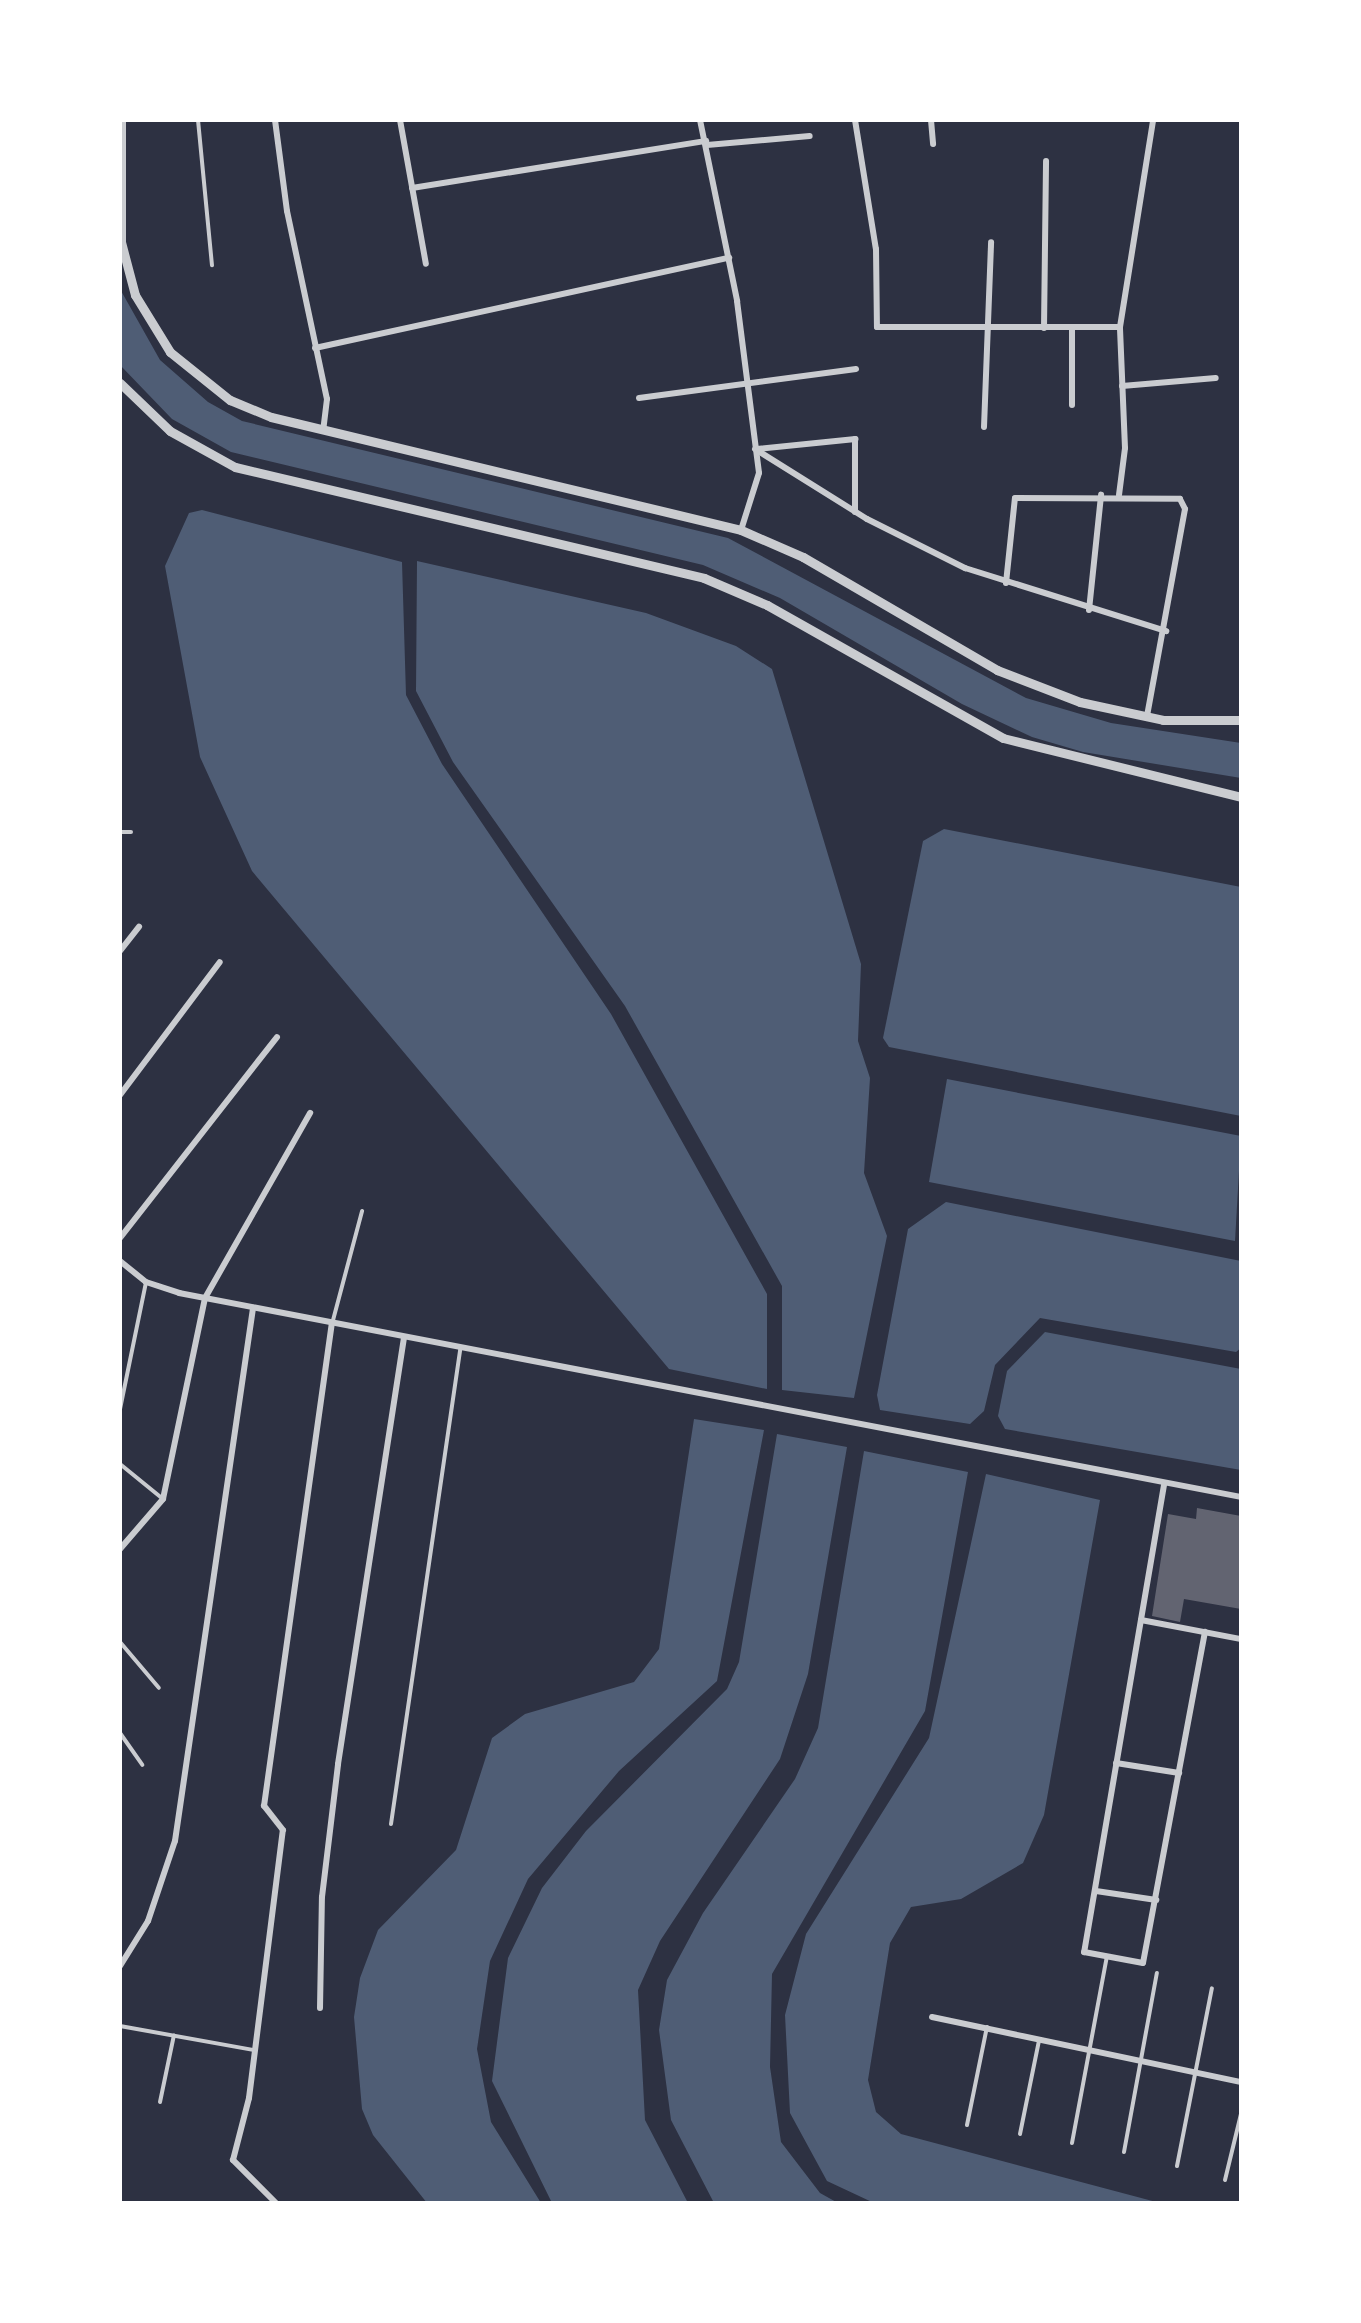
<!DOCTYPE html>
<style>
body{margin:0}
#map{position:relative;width:1361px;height:2323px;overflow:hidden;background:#2d3142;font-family:Inter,sans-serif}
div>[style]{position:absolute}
.water>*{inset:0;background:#4f5d75}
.building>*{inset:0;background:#626471}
.service>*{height:4px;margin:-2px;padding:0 2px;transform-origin:2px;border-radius:2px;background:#caccd0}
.minor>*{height:6px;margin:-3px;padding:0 3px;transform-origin:3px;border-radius:3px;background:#caccd0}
.tertiary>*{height:9px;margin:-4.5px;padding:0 4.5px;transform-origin:4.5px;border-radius:4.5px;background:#caccd0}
span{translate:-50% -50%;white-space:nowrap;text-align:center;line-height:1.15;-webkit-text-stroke:8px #fff;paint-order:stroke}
.frame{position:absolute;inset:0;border:122px solid #fff;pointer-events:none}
</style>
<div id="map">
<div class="water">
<i style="clip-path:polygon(120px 289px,160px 360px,208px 402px,242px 421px,728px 538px,1026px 698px,1111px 723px,1241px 743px,1241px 778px,1083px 752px,1032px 737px,962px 704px,780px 598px,703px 565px,231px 452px,172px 419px,120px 365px)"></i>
<i style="clip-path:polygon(202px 510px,402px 562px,406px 695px,442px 764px,611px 1014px,767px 1294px,767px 1389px,669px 1369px,252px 871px,200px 757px,165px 566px,189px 513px)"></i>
<i style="clip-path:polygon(417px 561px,646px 613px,736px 646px,772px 669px,861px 964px,858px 1041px,870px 1078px,864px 1173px,887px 1236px,854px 1398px,782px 1390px,782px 1286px,625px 1006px,453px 762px,416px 691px)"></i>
<i style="clip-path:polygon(944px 829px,1241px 887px,1241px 1116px,889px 1047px,883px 1038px,923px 841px)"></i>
<i style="clip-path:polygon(947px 1079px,1241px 1136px,1235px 1241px,929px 1182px)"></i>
<i style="clip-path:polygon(946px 1202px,1241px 1261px,1241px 1348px,1236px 1352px,1040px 1318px,995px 1365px,984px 1411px,970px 1424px,880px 1410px,877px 1395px,908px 1229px)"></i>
<i style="clip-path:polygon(1045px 1332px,1241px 1369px,1241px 1470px,1005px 1429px,998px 1416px,1007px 1371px)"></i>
<i style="clip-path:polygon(694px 1419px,764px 1430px,717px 1681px,619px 1771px,528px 1879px,490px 1961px,477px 2049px,491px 2122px,541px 2203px,427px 2203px,373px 2135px,362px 2109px,354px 2017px,360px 1978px,378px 1930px,456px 1850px,492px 1738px,525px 1714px,634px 1682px,659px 1649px)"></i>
<i style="clip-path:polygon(777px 1434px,847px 1447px,808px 1674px,780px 1759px,660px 1941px,638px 1990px,645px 2120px,688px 2203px,552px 2203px,492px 2081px,508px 1958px,542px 1888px,586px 1831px,727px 1689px,739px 1662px)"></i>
<i style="clip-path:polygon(864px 1451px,968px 1472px,925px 1711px,772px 1974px,770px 2067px,781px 2142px,820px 2193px,838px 2203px,714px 2203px,671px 2120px,659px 2030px,667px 1980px,703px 1913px,795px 1779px,818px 1728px)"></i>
<i style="clip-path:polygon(986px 1474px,1100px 1500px,1044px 1815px,1023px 1863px,961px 1899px,911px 1907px,890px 1943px,868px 2080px,876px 2112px,901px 2134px,1160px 2203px,874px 2203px,827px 2181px,790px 2113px,785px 2015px,806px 1934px,929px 1738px)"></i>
</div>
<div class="building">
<i style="clip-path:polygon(1197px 1508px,1241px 1516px,1241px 1609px,1184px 1599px,1180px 1622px,1152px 1616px,1168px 1514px,1196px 1519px)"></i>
</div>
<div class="service">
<i style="left:198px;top:120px;width:146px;rotate:84.5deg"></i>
<i style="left:120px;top:832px;width:11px"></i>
<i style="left:332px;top:1324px;width:117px;rotate:-75.1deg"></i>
<i style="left:120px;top:1409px;width:130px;rotate:-78.4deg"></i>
<i style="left:120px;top:1464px;width:55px;rotate:39.1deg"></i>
<i style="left:120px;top:1642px;width:60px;rotate:49.7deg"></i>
<i style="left:120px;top:1733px;width:39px;rotate:55deg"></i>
<i style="left:391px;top:1824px;width:480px;rotate:-81.7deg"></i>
<i style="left:120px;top:2026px;width:135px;rotate:10.2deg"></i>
<i style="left:160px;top:2102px;width:68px;rotate:-78.2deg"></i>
<i style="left:967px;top:2125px;width:100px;rotate:-78.5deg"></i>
<i style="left:1020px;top:2134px;width:95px;rotate:-78.5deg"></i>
<i style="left:1072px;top:2143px;width:190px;rotate:-79.4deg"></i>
<i style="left:1124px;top:2152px;width:182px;rotate:-79.6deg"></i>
<i style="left:1177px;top:2166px;width:181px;rotate:-78.9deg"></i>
<i style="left:1225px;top:2180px;width:68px;rotate:-76.4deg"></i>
</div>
<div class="minor">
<i style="left:275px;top:120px;width:92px;rotate:82.5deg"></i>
<i style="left:287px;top:211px;width:192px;rotate:78deg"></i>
<i style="left:327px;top:399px;width:31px;rotate:97deg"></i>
<i style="left:400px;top:120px;width:146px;rotate:79.8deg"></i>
<i style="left:700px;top:120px;width:185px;rotate:78.4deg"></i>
<i style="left:737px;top:301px;width:173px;rotate:82.7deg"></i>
<i style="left:759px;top:473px;width:60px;rotate:107.5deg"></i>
<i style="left:855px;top:120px;width:131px;rotate:80.8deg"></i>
<i style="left:876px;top:249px;width:78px;rotate:89.3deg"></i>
<i style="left:877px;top:327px;width:243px"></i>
<i style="left:931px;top:120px;width:24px;rotate:85deg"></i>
<i style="left:707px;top:145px;width:103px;rotate:-5deg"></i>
<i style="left:412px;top:188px;width:298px;rotate:-9.1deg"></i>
<i style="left:1044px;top:328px;width:167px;rotate:-89.3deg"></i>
<i style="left:315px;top:348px;width:424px;rotate:-12.3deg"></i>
<i style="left:1122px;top:386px;width:94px;rotate:-4.9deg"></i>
<i style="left:639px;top:398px;width:219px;rotate:-7.6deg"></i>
<i style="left:1072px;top:405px;width:77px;rotate:-90deg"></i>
<i style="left:984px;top:427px;width:185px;rotate:-87.8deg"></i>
<i style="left:755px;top:449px;width:132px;rotate:32deg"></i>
<i style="left:867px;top:519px;width:110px;rotate:26.6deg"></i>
<i style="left:965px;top:568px;width:211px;rotate:17.4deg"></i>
<i style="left:757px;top:449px;width:99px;rotate:-5.8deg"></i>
<i style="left:855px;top:439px;width:73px;rotate:90deg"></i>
<i style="left:1119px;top:495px;width:47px;rotate:-82.7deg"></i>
<i style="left:1125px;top:448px;width:121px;rotate:-92.4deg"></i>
<i style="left:1120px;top:327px;width:210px;rotate:-80.9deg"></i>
<i style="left:1006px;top:583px;width:85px;rotate:-84deg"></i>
<i style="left:1015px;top:498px;width:165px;rotate:0.3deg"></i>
<i style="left:1180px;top:499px;width:11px;rotate:63deg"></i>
<i style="left:1185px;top:509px;width:211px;rotate:100.4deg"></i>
<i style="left:1089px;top:610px;width:116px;rotate:-84deg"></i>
<i style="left:120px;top:951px;width:31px;rotate:-52deg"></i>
<i style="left:120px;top:1095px;width:166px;rotate:-53.1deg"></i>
<i style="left:120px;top:1238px;width:255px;rotate:-52deg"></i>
<i style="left:120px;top:1261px;width:33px;rotate:39deg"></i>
<i style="left:146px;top:1282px;width:35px;rotate:18deg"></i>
<i style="left:179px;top:1293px;width:1081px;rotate:10.87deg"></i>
<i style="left:1164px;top:1485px;width:474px;rotate:99.7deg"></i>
<i style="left:1084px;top:1952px;width:60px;rotate:10.6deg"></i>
<i style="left:1143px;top:1963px;width:337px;rotate:-79.4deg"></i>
<i style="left:120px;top:1549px;width:66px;rotate:-49.3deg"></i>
<i style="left:163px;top:1499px;width:205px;rotate:-78.2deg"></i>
<i style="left:205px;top:1298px;width:213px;rotate:-60.4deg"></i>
<i style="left:1141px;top:1620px;width:102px;rotate:10.8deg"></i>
<i style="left:1116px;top:1763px;width:64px;rotate:9deg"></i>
<i style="left:1096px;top:1891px;width:61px;rotate:8.5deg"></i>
<i style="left:120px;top:1966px;width:53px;rotate:-58.1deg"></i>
<i style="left:148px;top:1921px;width:84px;rotate:-71.4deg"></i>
<i style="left:175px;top:1841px;width:539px;rotate:-81.67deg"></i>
<i style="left:320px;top:2008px;width:111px;rotate:-89deg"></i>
<i style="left:322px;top:1897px;width:134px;rotate:-83.1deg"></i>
<i style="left:338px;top:1764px;width:431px;rotate:-81.2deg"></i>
<i style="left:932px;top:2017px;width:316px;rotate:11.9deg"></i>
<i style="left:276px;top:2203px;width:61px;rotate:-135deg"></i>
<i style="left:233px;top:2160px;width:64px;rotate:-75.5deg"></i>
<i style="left:249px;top:2098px;width:270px;rotate:-82.8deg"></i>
<i style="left:283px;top:1830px;width:31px;rotate:-128deg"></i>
<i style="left:264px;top:1806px;width:487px;rotate:-82deg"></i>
</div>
<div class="tertiary">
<i style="left:121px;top:120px;width:122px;rotate:90deg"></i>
<i style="left:121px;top:242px;width:55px;rotate:75.2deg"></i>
<i style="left:135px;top:295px;width:67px;rotate:58.4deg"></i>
<i style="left:170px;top:352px;width:77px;rotate:38.7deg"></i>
<i style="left:230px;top:400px;width:44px;rotate:22.5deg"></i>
<i style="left:271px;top:417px;width:483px;rotate:13.5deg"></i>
<i style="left:741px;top:530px;width:68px;rotate:23.5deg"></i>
<i style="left:803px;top:557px;width:225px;rotate:30.2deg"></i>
<i style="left:997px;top:670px;width:89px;rotate:21.1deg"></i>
<i style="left:1080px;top:702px;width:85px;rotate:12.2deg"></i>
<i style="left:1163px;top:720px;width:78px"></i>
<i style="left:120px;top:383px;width:69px;rotate:43.8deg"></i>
<i style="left:170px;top:431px;width:74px;rotate:29deg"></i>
<i style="left:235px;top:467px;width:482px;rotate:13.3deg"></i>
<i style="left:704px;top:578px;width:69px;rotate:23.2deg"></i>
<i style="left:767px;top:605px;width:271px;rotate:29.4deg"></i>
<i style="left:1003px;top:738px;width:245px;rotate:13.9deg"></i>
</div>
<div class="frame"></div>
</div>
